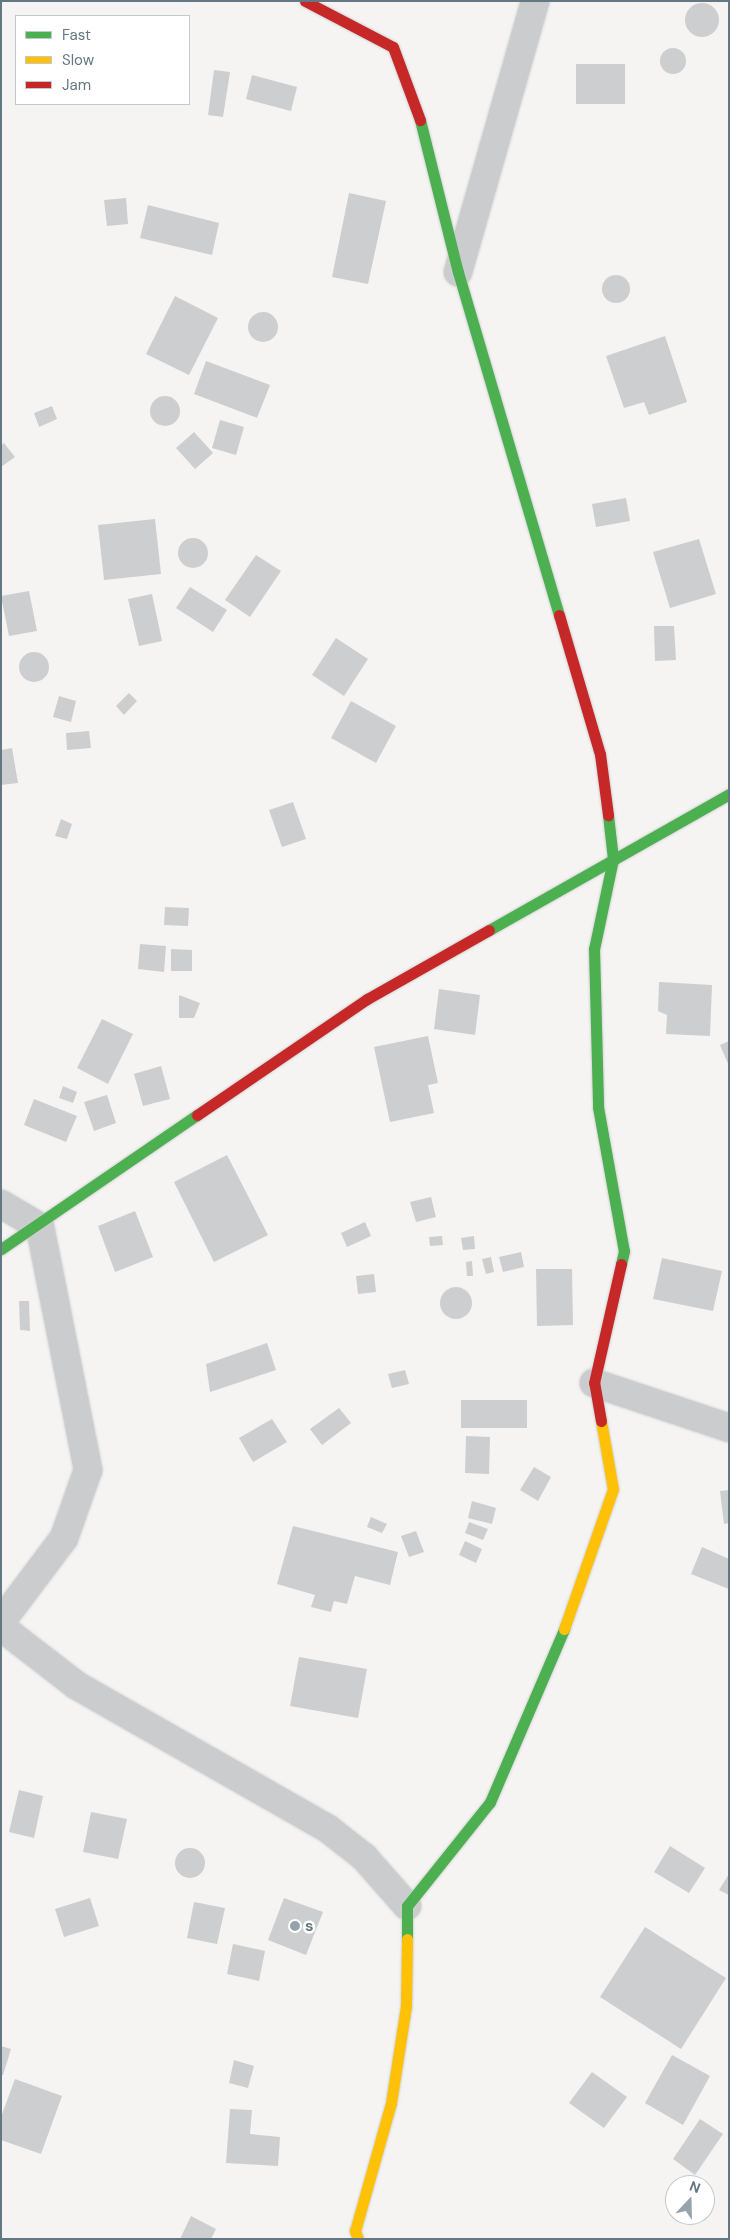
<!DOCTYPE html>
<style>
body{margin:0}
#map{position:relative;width:730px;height:2240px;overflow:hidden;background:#f5f4f3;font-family:"DM Sans",sans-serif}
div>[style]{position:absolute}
.building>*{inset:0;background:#cdcecf}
.round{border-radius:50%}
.roads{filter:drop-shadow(0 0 1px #d1d2d3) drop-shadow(0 0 1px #d1d2d3)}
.street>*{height:28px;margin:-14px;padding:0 14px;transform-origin:14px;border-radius:14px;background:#cacccd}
.fast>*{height:11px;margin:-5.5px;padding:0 5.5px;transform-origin:5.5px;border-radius:5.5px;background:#4caf50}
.slow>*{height:11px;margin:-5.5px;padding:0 5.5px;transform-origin:5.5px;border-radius:5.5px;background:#ffc107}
.jam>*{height:11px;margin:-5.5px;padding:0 5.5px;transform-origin:5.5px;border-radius:5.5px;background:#c62828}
.dots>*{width:14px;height:14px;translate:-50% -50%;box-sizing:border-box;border:2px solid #fff;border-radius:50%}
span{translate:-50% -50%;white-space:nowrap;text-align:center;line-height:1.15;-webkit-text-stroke:5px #fff;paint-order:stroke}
.poi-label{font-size:16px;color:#657782;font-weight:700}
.left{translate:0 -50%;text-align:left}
.frame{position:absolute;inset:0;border:2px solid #657782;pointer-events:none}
.legend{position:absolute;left:15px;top:15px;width:175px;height:90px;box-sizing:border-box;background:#fff;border:1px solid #c1c9cd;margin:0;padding:6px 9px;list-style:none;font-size:15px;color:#657782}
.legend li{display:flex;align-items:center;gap:10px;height:25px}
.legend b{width:25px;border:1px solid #c1c9cd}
.north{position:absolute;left:665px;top:2175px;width:50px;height:50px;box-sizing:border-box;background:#fff;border:1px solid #c1c9cd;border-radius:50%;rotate:21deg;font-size:14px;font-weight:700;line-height:20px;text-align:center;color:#657782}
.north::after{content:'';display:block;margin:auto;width:18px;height:22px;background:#97a3aa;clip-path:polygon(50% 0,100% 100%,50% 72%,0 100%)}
</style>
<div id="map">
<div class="building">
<i class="round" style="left:685px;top:3px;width:34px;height:34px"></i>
<i class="round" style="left:660px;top:48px;width:26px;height:26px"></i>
<i style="clip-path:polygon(576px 64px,625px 64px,625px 104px,576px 104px)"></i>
<i style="clip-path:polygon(214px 70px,230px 72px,223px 117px,208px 115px)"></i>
<i style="clip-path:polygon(252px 75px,297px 87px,291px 111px,246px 99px)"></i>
<i style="clip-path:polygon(349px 193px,386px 201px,368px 284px,332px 277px)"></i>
<i style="clip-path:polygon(126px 198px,128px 224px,107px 226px,104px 200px)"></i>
<i style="clip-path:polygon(148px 205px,219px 223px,212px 255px,140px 238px)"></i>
<i class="round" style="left:602px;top:275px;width:28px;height:28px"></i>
<i style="clip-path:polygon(175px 296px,218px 318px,189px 375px,146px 354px)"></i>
<i class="round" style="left:248px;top:312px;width:30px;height:30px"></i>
<i style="clip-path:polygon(665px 336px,687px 402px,649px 415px,644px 402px,624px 408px,606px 356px)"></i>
<i style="clip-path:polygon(206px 361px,270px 385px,257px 418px,194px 394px)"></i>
<i class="round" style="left:150px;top:396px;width:30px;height:30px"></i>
<i style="clip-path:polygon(52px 406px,57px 419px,39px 427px,34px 413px)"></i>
<i style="clip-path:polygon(220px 420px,244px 427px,236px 455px,212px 448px)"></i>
<i style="clip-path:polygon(194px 432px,213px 453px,195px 469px,176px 448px)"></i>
<i style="clip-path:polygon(4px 443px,15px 457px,1px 467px,1px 446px)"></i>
<i style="clip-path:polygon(626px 498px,630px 521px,596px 527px,592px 504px)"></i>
<i style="clip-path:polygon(155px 519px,161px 574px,104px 580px,98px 525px)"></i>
<i class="round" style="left:178px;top:538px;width:30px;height:30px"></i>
<i style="clip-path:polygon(699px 539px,716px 594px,670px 608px,653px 552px)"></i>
<i style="clip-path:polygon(256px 555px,281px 571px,250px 617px,225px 600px)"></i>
<i style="clip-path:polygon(190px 587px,227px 610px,213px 632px,176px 608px)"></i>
<i style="clip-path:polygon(29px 591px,37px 631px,9px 636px,1px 596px)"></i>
<i style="clip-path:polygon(152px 594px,162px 641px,139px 646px,128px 599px)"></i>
<i style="clip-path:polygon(654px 626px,674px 626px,676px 660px,655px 661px)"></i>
<i style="clip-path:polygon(336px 638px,368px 659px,344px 696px,312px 675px)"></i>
<i class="round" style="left:19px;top:652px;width:30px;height:30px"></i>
<i style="clip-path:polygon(129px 693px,137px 701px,124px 715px,116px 706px)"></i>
<i style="clip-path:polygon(59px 696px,76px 701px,71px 722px,53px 717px)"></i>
<i style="clip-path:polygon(351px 701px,396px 726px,376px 763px,331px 738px)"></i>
<i style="clip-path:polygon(89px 731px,91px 748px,67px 750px,66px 733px)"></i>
<i style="clip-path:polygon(12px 748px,18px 783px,1px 785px,1px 750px)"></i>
<i style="clip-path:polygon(293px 802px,306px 839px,282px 847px,269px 810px)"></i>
<i style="clip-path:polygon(61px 819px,72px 824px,67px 839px,55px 836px)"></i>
<i style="clip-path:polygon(165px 907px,189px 908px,188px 926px,164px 925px)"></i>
<i style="clip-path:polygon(140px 944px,166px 946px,164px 972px,138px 969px)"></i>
<i style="clip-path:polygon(171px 949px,192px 950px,192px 971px,171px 971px)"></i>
<i style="clip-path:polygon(659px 982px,712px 985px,710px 1036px,666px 1034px,667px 1015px,658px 1011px)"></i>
<i style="clip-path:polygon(439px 989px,480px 995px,475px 1035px,434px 1029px)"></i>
<i style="clip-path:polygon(179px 995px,200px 1003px,194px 1018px,179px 1018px)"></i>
<i style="clip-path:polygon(102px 1019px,133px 1034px,108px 1084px,77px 1068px)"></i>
<i style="clip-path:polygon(428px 1036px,438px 1083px,428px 1085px,434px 1113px,390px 1122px,374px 1047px)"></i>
<i style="clip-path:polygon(729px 1041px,729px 1066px,720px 1045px)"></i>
<i style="clip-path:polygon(161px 1066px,170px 1099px,143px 1106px,134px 1074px)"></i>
<i style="clip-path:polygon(63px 1086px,77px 1092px,73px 1103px,59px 1098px)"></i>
<i style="clip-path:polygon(107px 1095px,116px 1123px,94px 1131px,84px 1102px)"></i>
<i style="clip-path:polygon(34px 1099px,77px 1116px,66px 1142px,24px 1125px)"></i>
<i style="clip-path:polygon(227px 1155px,268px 1235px,214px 1262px,174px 1182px)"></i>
<i style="clip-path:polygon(431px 1197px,436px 1217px,416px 1222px,410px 1202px)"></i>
<i style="clip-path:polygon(135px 1211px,153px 1257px,115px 1272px,98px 1226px)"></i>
<i style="clip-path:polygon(365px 1222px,371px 1236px,347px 1247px,341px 1233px)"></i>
<i style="clip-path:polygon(442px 1236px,443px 1245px,430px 1246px,429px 1237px)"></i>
<i style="clip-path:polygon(474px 1236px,475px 1249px,463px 1250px,461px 1238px)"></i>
<i style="clip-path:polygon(521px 1252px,524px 1267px,503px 1272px,499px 1257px)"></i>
<i style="clip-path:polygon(491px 1257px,494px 1272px,486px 1274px,482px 1259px)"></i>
<i style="clip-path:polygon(662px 1258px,722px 1271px,713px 1311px,653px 1299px)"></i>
<i style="clip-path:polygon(472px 1261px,473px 1276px,467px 1276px,466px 1262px)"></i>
<i style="clip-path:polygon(536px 1269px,572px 1269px,573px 1325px,537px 1326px)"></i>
<i style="clip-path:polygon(374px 1274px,376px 1292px,358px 1294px,356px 1276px)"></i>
<i class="round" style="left:440px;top:1287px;width:32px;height:32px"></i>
<i style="clip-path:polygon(19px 1301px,29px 1301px,30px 1331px,20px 1330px)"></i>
<i style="clip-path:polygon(267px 1343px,276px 1370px,210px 1392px,206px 1364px)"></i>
<i style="clip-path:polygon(405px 1370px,409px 1384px,392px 1388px,388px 1374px)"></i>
<i style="clip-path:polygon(461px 1400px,527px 1400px,527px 1428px,461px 1428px)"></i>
<i style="clip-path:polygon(339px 1408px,351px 1423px,322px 1445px,310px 1429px)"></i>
<i style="clip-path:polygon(272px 1419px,287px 1442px,253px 1462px,239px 1438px)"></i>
<i style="clip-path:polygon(466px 1436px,490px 1437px,489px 1474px,465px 1473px)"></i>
<i style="clip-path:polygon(534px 1467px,551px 1477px,538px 1501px,520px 1490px)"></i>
<i style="clip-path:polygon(729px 1490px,729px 1523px,724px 1524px,720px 1491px)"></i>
<i style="clip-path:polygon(472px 1501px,496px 1508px,492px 1524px,468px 1518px)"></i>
<i style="clip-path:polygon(371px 1517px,387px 1524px,382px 1533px,367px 1527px)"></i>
<i style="clip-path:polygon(469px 1522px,488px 1529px,483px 1540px,465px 1533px)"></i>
<i style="clip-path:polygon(293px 1526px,398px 1552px,390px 1585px,355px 1576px,347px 1604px,334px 1601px,331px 1612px,311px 1607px,315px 1595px,277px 1584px)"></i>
<i style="clip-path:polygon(416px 1531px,424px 1552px,409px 1557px,401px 1536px)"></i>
<i style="clip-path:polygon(465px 1541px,482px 1549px,476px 1563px,459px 1555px)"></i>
<i style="clip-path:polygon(702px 1547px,729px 1559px,729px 1589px,691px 1574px)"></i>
<i style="clip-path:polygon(299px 1657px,367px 1669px,358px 1718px,290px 1706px)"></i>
<i style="clip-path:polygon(19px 1790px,43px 1796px,34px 1838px,9px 1832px)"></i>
<i style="clip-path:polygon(91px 1812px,127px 1819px,118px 1859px,83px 1852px)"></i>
<i style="clip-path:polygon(670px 1846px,705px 1868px,689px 1893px,654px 1872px)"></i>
<i class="round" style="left:175px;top:1848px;width:30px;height:30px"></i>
<i style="clip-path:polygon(729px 1874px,729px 1895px,719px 1890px)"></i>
<i style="clip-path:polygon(90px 1898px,99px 1926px,64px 1937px,55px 1909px)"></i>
<i style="clip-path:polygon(284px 1898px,323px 1912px,306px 1955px,268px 1940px)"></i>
<i style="clip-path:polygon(194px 1902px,225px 1908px,217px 1944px,187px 1938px)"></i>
<i style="clip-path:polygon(645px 1927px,726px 1978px,681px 2049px,600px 1997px)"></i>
<i style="clip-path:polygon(233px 1944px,265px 1951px,259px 1981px,227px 1974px)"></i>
<i style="clip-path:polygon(1px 2046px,11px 2049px,3px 2075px,1px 2075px)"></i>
<i style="clip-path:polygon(672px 2055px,710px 2076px,683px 2125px,645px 2103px)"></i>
<i style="clip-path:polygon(234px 2060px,254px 2066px,248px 2088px,229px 2083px)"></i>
<i style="clip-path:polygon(592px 2072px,627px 2097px,604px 2128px,569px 2103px)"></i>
<i style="clip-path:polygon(15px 2079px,62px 2096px,41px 2154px,1px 2140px,1px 2117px)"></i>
<i style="clip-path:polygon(230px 2109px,252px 2110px,250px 2134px,280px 2137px,278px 2166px,226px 2163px)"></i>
<i style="clip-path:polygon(700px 2119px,723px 2134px,695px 2175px,673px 2159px)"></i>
<i style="clip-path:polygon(191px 2216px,216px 2229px,211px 2239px,180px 2239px)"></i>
</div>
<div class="roads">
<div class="street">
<i style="left:458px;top:272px;width:282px;rotate:-74.1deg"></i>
<i style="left:1px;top:1204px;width:45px;rotate:30.5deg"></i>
<i style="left:40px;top:1227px;width:248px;rotate:78.8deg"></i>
<i style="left:88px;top:1470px;width:72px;rotate:109.4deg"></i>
<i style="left:64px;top:1538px;width:105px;rotate:126.9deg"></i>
<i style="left:594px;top:1383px;width:142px;rotate:18.4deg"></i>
<i style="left:1px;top:1627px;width:95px;rotate:37.7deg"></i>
<i style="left:76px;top:1685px;width:289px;rotate:29.7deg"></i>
<i style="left:327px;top:1828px;width:47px;rotate:38.1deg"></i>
<i style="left:364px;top:1857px;width:65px;rotate:48.7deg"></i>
</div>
<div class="fast">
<i style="left:420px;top:120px;width:157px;rotate:76deg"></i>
<i style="left:458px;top:272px;width:358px;rotate:73.6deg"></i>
<i style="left:608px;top:815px;width:44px;rotate:83.5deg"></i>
<i style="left:613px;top:859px;width:92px;rotate:101.9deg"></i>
<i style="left:594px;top:949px;width:158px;rotate:88.5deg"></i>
<i style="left:598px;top:1107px;width:146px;rotate:79.8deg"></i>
<i style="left:624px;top:1251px;width:13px;rotate:103deg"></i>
<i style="left:489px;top:930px;width:276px;rotate:-29.5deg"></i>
<i style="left:1px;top:1249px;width:237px;rotate:-34.4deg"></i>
<i style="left:407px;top:1939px;width:33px;rotate:-90deg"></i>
<i style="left:407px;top:1906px;width:133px;rotate:-51.4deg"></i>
<i style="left:490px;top:1802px;width:188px;rotate:-66.8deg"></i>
</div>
<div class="slow">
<i style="left:564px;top:1629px;width:148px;rotate:-70.7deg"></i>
<i style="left:613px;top:1489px;width:69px;rotate:-100deg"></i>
<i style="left:358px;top:2239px;width:9px;rotate:-111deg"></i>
<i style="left:355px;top:2231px;width:133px;rotate:-74.3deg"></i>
<i style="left:391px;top:2103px;width:98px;rotate:-81.2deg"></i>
<i style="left:406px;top:2006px;width:67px;rotate:-89.1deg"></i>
</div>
<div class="jam">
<i style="left:305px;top:1px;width:99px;rotate:27.6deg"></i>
<i style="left:393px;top:47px;width:78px;rotate:69.7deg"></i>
<i style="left:559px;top:615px;width:145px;rotate:73.6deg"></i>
<i style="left:600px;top:754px;width:62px;rotate:82.5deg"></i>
<i style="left:197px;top:1115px;width:206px;rotate:-34.3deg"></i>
<i style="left:367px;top:999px;width:140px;rotate:-29.5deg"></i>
<i style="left:601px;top:1421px;width:39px;rotate:-100deg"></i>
<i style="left:594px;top:1383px;width:122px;rotate:-77.2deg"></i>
</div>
</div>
<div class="dots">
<i style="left:295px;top:1926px;background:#97a3aa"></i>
</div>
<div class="poi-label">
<span class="left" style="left:305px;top:1926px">s</span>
</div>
<div class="frame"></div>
<ul class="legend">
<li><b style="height:6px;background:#4caf50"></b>Fast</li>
<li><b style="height:6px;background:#ffc107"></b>Slow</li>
<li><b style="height:6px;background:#c62828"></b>Jam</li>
</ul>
<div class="north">N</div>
</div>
